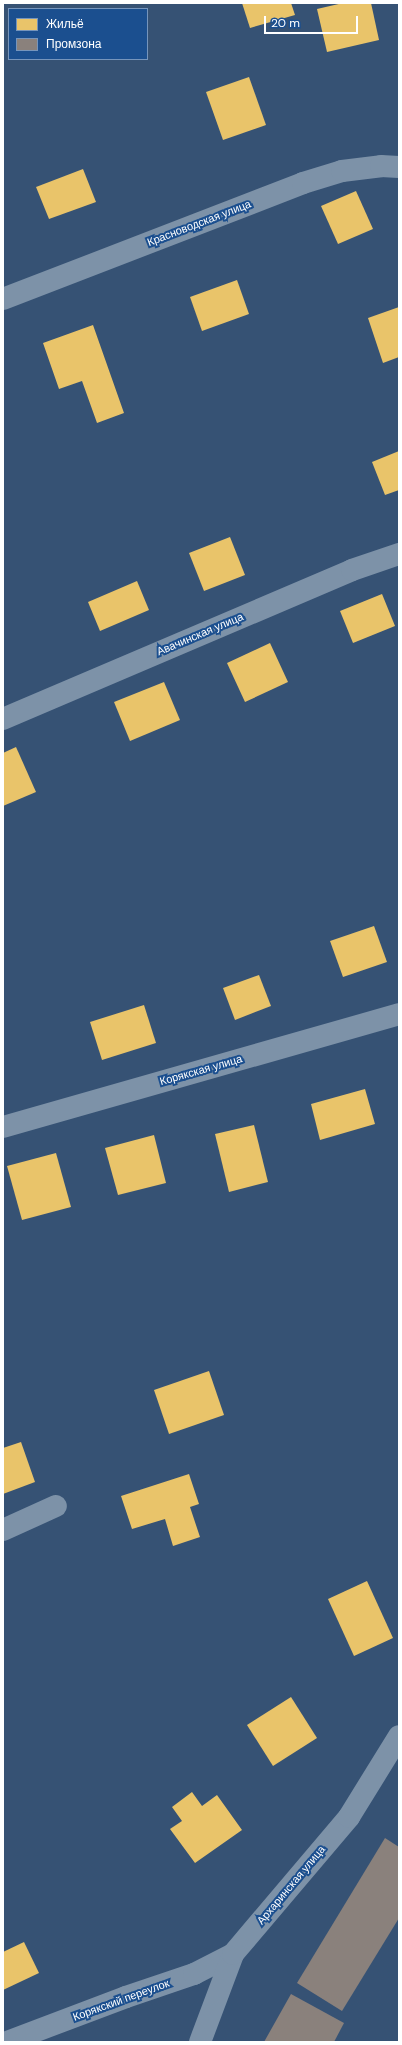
<!DOCTYPE html>
<meta charset="utf-8">
<style>
body{margin:0}
#map{position:relative;width:402px;height:2045px;overflow:hidden;background:#365274;font-family:"DM Sans",sans-serif}
div>[style]{position:absolute}
.homes>*{inset:0;background:#e9c46a}
.industry>*{inset:0;background:#8a817c}
.minor>*{height:22px;margin:-11px;padding:0 11px;transform-origin:11px;border-radius:11px;background:#7d92a8}
span{translate:-50% -50%;white-space:nowrap;text-align:center;line-height:1.15;-webkit-text-stroke:4px #1b4f8f;paint-order:stroke}
.street-label{font-size:11px;color:#fff}
.frame{position:absolute;inset:0;border:4px solid #fff;pointer-events:none}
.legend{position:absolute;left:8px;top:8px;width:140px;height:52px;box-sizing:border-box;background:#1b4f8f;border:1px solid #7695bc;margin:0;padding:5px 7px;list-style:none;font-size:12px;color:#fff}
.legend li{display:flex;align-items:center;gap:8px;height:20px}
.legend b{width:20px;border:1px solid #7695bc}
.scale{position:absolute;left:264px;top:16px;width:94px;height:18px;box-sizing:border-box;border:2px solid #fff;border-top:0;padding-left:5px;font-size:12px;line-height:14px;white-space:nowrap;color:#fff;-webkit-text-stroke:3px #1b4f8f;paint-order:stroke}
</style>
<div id="map">
<div class="homes">
<i style="clip-path:polygon(242px 3px,291px 3px,295px 15px,250px 28px)"></i>
<i style="clip-path:polygon(343px 3px,371px 3px,379px 40px,327px 52px,317px 9px)"></i>
<i style="clip-path:polygon(249px 77px,266px 125px,223px 140px,206px 92px)"></i>
<i style="clip-path:polygon(83px 169px,96px 202px,49px 219px,36px 187px)"></i>
<i style="clip-path:polygon(356px 191px,373px 229px,338px 244px,321px 206px)"></i>
<i style="clip-path:polygon(237px 280px,249px 314px,202px 331px,190px 297px)"></i>
<i style="clip-path:polygon(399px 307px,399px 357px,383px 363px,368px 318px)"></i>
<i style="clip-path:polygon(93px 325px,124px 413px,97px 423px,82px 381px,59px 389px,43px 343px)"></i>
<i style="clip-path:polygon(399px 451px,399px 490px,385px 495px,372px 462px)"></i>
<i style="clip-path:polygon(230px 537px,245px 575px,204px 591px,189px 553px)"></i>
<i style="clip-path:polygon(137px 581px,149px 610px,100px 631px,88px 602px)"></i>
<i style="clip-path:polygon(382px 594px,395px 626px,353px 643px,340px 611px)"></i>
<i style="clip-path:polygon(270px 643px,288px 682px,245px 702px,227px 663px)"></i>
<i style="clip-path:polygon(164px 682px,180px 720px,130px 741px,114px 702px)"></i>
<i style="clip-path:polygon(16px 747px,36px 792px,3px 806px,3px 753px)"></i>
<i style="clip-path:polygon(374px 926px,387px 962px,343px 977px,330px 941px)"></i>
<i style="clip-path:polygon(259px 975px,271px 1006px,235px 1020px,223px 988px)"></i>
<i style="clip-path:polygon(144px 1005px,156px 1043px,102px 1060px,90px 1022px)"></i>
<i style="clip-path:polygon(365px 1089px,375px 1124px,320px 1140px,311px 1104px)"></i>
<i style="clip-path:polygon(254px 1125px,268px 1182px,229px 1192px,215px 1134px)"></i>
<i style="clip-path:polygon(154px 1135px,166px 1183px,118px 1195px,105px 1148px)"></i>
<i style="clip-path:polygon(56px 1153px,71px 1207px,22px 1220px,7px 1166px)"></i>
<i style="clip-path:polygon(209px 1371px,224px 1415px,169px 1434px,154px 1390px)"></i>
<i style="clip-path:polygon(21px 1442px,35px 1482px,3px 1494px,3px 1448px)"></i>
<i style="clip-path:polygon(189px 1474px,199px 1504px,190px 1507px,200px 1537px,173px 1546px,165px 1519px,132px 1529px,121px 1496px)"></i>
<i style="clip-path:polygon(367px 1581px,393px 1638px,354px 1656px,328px 1599px)"></i>
<i style="clip-path:polygon(291px 1697px,317px 1738px,273px 1766px,247px 1725px)"></i>
<i style="clip-path:polygon(192px 1792px,202px 1806px,217px 1795px,242px 1830px,195px 1863px,170px 1829px,182px 1821px,172px 1807px)"></i>
<i style="clip-path:polygon(24px 1942px,39px 1973px,3px 1990px,3px 1952px)"></i>
</div>
<div class="industry">
<i style="clip-path:polygon(385px 1838px,399px 1847px,399px 1918px,342px 2011px,297px 1983px)"></i>
<i style="clip-path:polygon(291px 1994px,344px 2023px,334px 2042px,264px 2042px)"></i>
</div>
<div class="minor">
<i style="left:3px;top:299px;width:322px;rotate:-21.1deg"></i>
<i style="left:303px;top:183px;width:41px;rotate:-17.1deg"></i>
<i style="left:342px;top:171px;width:39px;rotate:-7deg"></i>
<i style="left:381px;top:166px;width:18px;rotate:3deg"></i>
<i style="left:3px;top:719px;width:379px;rotate:-23.1deg"></i>
<i style="left:352px;top:570px;width:50px;rotate:-18.8deg"></i>
<i style="left:3px;top:1127px;width:412px;rotate:-15.9deg"></i>
<i style="left:3px;top:1530px;width:58px;rotate:-24.4deg"></i>
<i style="left:7px;top:2042px;width:127px;rotate:-20.7deg"></i>
<i style="left:126px;top:1997px;width:72px;rotate:-18.7deg"></i>
<i style="left:194px;top:1974px;width:44px;rotate:-27.1deg"></i>
<i style="left:200px;top:2042px;width:94px;rotate:-69.4deg"></i>
<i style="left:233px;top:1954px;width:180px;rotate:-49.7deg"></i>
<i style="left:349px;top:1817px;width:95px;rotate:-58.3deg"></i>
</div>
<div class="street-label">
<span style="left:199px;top:223px;rotate:-21deg">Красноводская улица</span>
<span style="left:200px;top:634px;rotate:-23deg">Авачинская улица</span>
<span style="left:201px;top:1070px;rotate:-16deg">Корякская улица</span>
<span style="left:291px;top:1885px;rotate:-50deg">Архаринская улица</span>
<span style="left:121px;top:2000px;rotate:-20deg">Корякский переулок</span>
</div>
<div class="frame"></div>
<ul class="legend">
<li><b style="height:11px;background:#e9c46a"></b>Жильё</li>
<li><b style="height:11px;background:#8a817c"></b>Промзона</li>
</ul>
<div class="scale">20 m</div>
</div>
